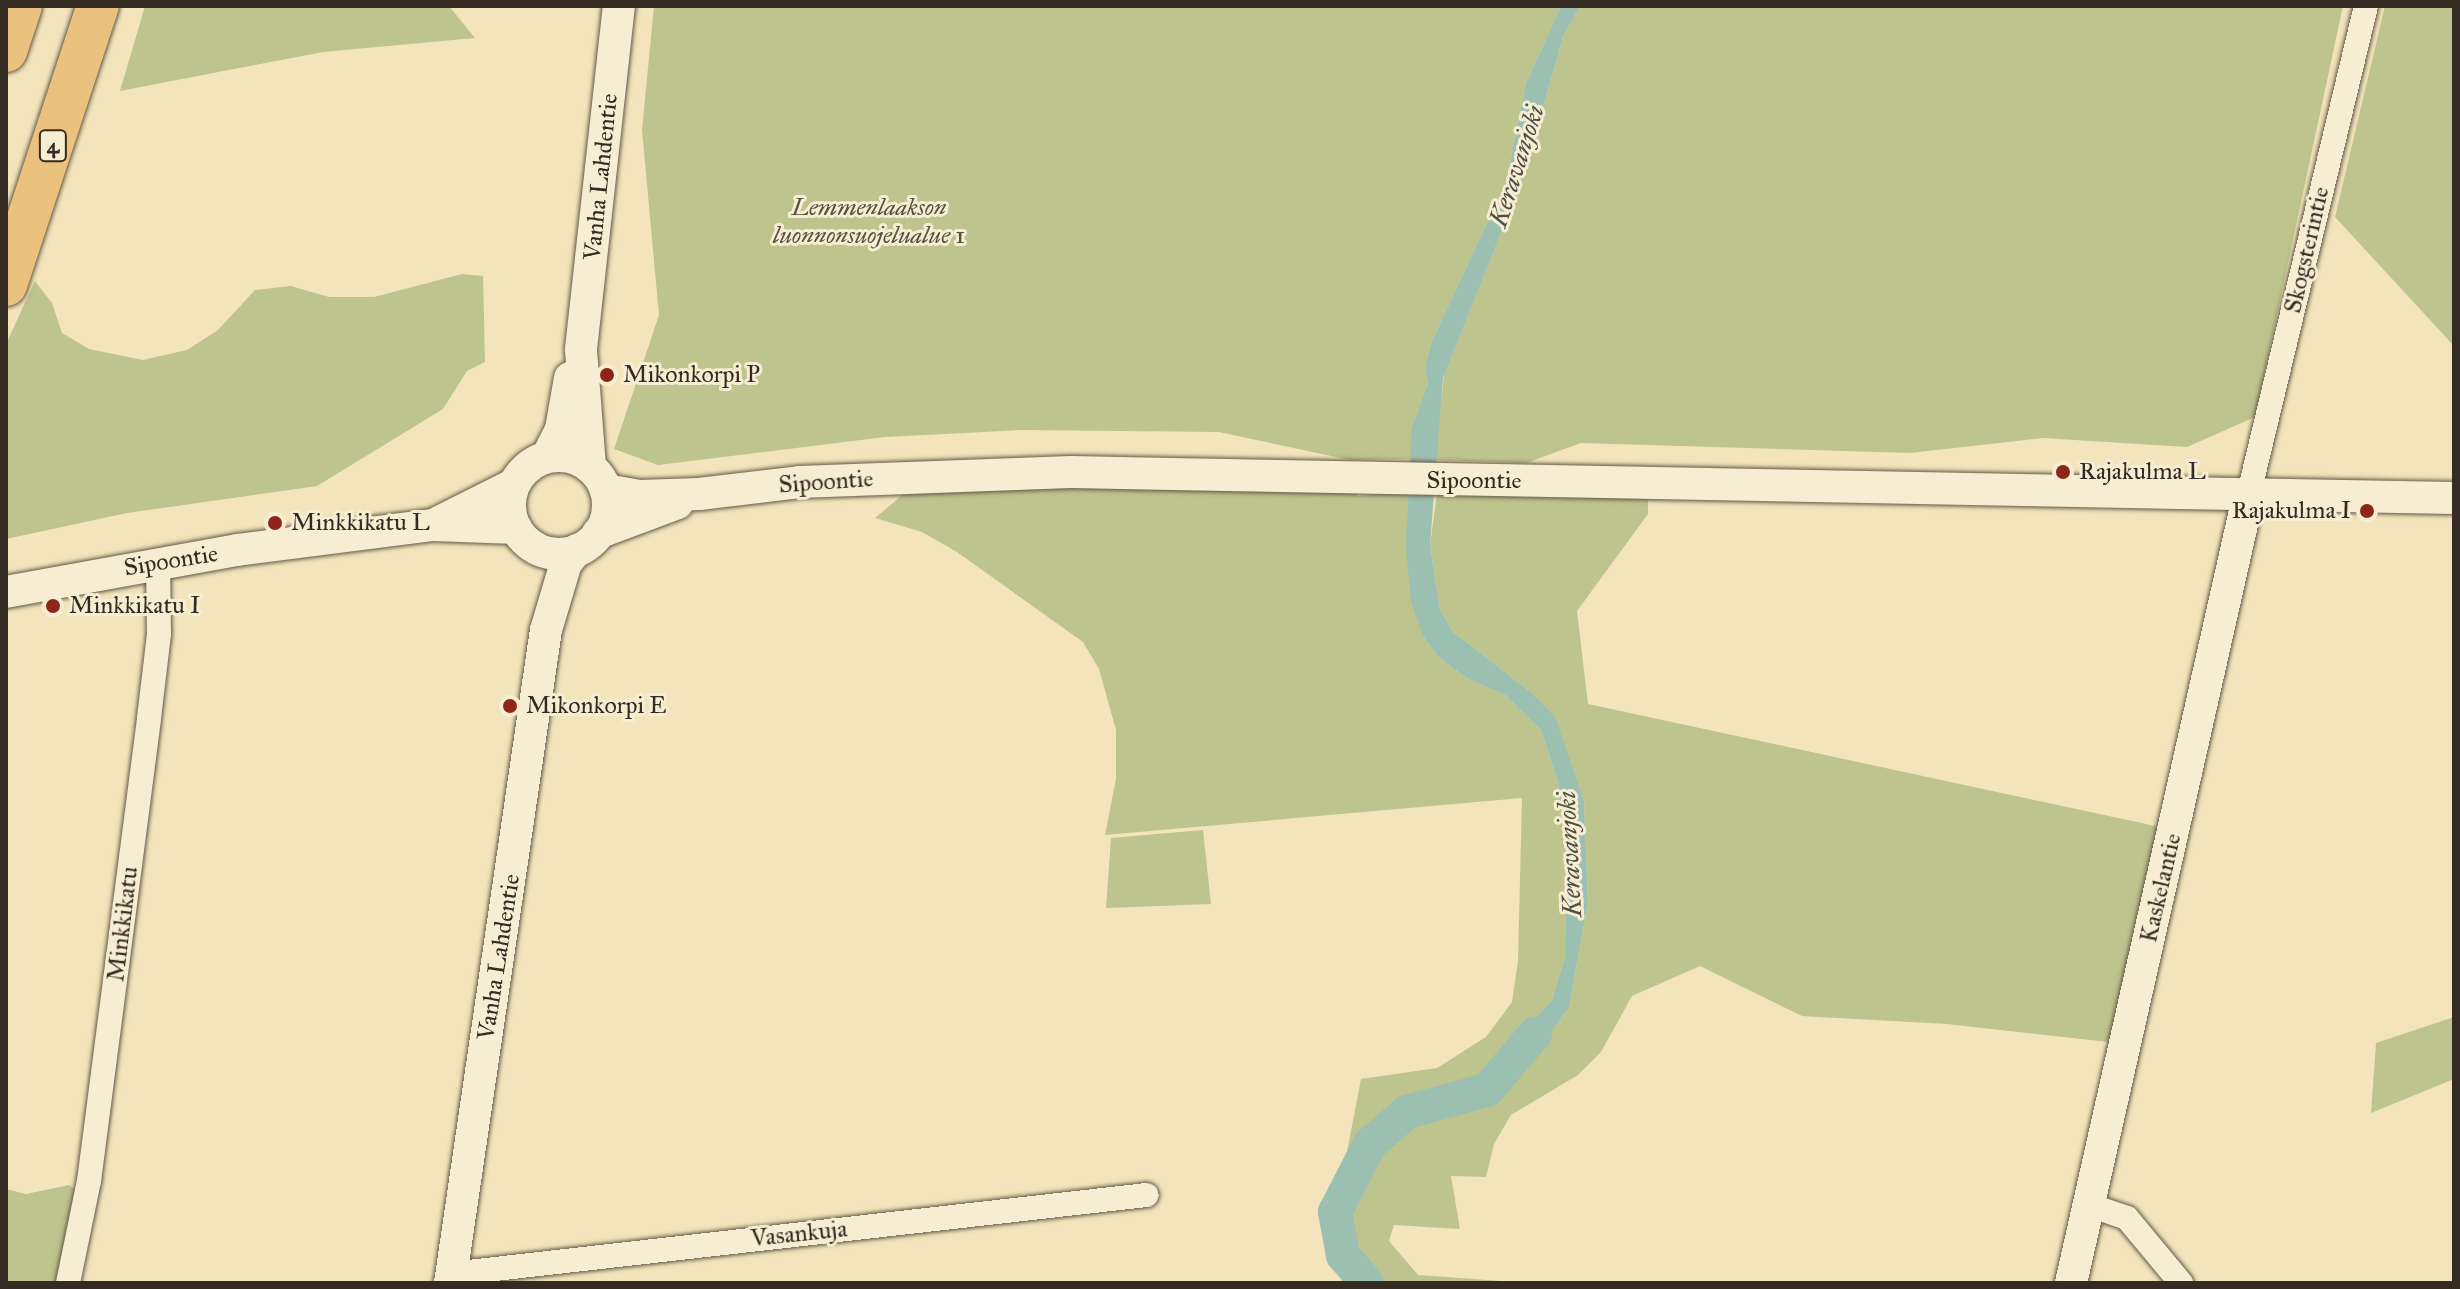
<!DOCTYPE html>
<style>
body{margin:0}
#map{position:relative;width:2460px;height:1289px;overflow:hidden;background:#f3e4bb;font-family:"IM FELL Great Primer",serif}
div>[style]{position:absolute}
.green>*{inset:0;background:#bdc48e}
.water>*{inset:0;background:#9bbfb0}
.river>*{height:34px;margin:-17px;padding:0 17px;transform-origin:17px;border-radius:17px;background:#9bbfb0}
.roads{filter:drop-shadow(0 0 2px #645948) drop-shadow(0 0 2px #645948)}
.street>*{height:24px;margin:-12px;padding:0 12px;transform-origin:12px;border-radius:12px;background:#f7edd3}
.secondary>*{height:32px;margin:-16px;padding:0 16px;transform-origin:16px;border-radius:16px;background:#f7edd3}
.secondary>.ring{margin:-16px;padding:0;box-sizing:content-box;background:none;border:32px solid #f7edd3;border-radius:50%}
.highway>*{height:42px;margin:-21px;padding:0 21px;transform-origin:21px;border-radius:21px;background:#eac27e}
.dots>*{width:22px;height:22px;translate:-50% -50%;box-sizing:border-box;border:4px solid #f7edd3;border-radius:50%}
span{translate:-50% -50%;white-space:nowrap;text-align:center;line-height:1.15;-webkit-text-stroke:6px #f7edd3;paint-order:stroke}
.shield-label span{padding:2px 6px;background:#f7edd3;border:2px solid;border-radius:6px;-webkit-text-stroke-width:0}
.shield-label{font-size:22px;color:#342b22;font-weight:700}
.street-label{font-size:24px;color:#342b22}
.park-label{font-size:24px;color:#56513d;font-style:italic}
.poi-label{font-size:24px;color:#342b22}
.left{translate:0 -50%;text-align:left}
.right{translate:-100% -50%;text-align:right}
.water-label{font-size:26px;color:#4e5046;font-style:italic}
.frame{position:absolute;inset:0;border:8px solid #342b22;pointer-events:none}
</style>
<div id="map">
<div class="green">
<i style="clip-path:polygon(145px 6px,449px 6px,475px 38px,323px 52px,120px 91px)"></i>
<i style="clip-path:polygon(654px 6px,1561px 6px,1526px 83px,1501px 208px,1485px 227px,1432px 341px,1425px 366px,1428px 383px,1412px 426px,1412px 459px,1350px 460px,1219px 432px,1021px 430px,885px 437px,658px 465px,614px 449px,659px 315px,642px 130px)"></i>
<i style="clip-path:polygon(1580px 6px,2343px 6px,2255px 417px,2187px 447px,2043px 438px,1910px 453px,1581px 443px,1526px 463px,1435px 460px,1444px 375px,1523px 178px,1563px 37px)"></i>
<i style="clip-path:polygon(2385px 6px,2454px 6px,2454px 346px,2335px 217px)"></i>
<i style="clip-path:polygon(462px 274px,483px 276px,485px 362px,467px 371px,443px 409px,317px 486px,127px 513px,6px 539px,6px 344px,35px 281px,52px 303px,62px 333px,89px 349px,143px 360px,187px 350px,218px 330px,255px 290px,291px 286px,329px 297px,374px 297px)"></i>
<i style="clip-path:polygon(1361px 480px,1357px 496px,1411px 492px,1408px 564px,1423px 636px,1438px 657px,1468px 679px,1505px 695px,1541px 730px,1558px 782px,1566px 847px,1565px 957px,1552px 1000px,1511px 1045px,1484px 1087px,1405px 1109px,1366px 1142px,1341px 1183px,1361px 1079px,1437px 1068px,1486px 1037px,1512px 1002px,1518px 961px,1522px 798px,1105px 835px,1116px 779px,1116px 730px,1099px 669px,1083px 642px,957px 552px,922px 532px,875px 518px,912px 487px)"></i>
<i style="clip-path:polygon(1437px 493px,1648px 499px,1648px 514px,1577px 611px,1588px 704px,2174px 830px,2126px 1044px,1947px 1024px,1802px 1016px,1700px 966px,1632px 996px,1601px 1052px,1578px 1075px,1511px 1115px,1494px 1144px,1486px 1177px,1451px 1176px,1460px 1229px,1394px 1225px,1389px 1241px,1418px 1275px,1530px 1283px,1372px 1283px,1346px 1254px,1340px 1213px,1373px 1146px,1409px 1116px,1470px 1103px,1519px 1074px,1569px 1008px,1588px 902px,1584px 800px,1554px 717px,1532px 693px,1453px 632px,1440px 609px,1430px 545px)"></i>
<i style="clip-path:polygon(1203px 830px,1211px 904px,1106px 908px,1111px 838px)"></i>
<i style="clip-path:polygon(2454px 1017px,2454px 1079px,2371px 1113px,2376px 1043px)"></i>
<i style="clip-path:polygon(69px 1185px,77px 1191px,58px 1283px,6px 1283px,6px 1189px,26px 1194px)"></i>
</div>
<div class="water">
<i style="clip-path:polygon(1561px 6px,1580px 6px,1563px 37px,1523px 178px,1443px 378px,1430px 545px,1440px 609px,1453px 632px,1532px 693px,1555px 717px,1584px 800px,1588px 902px,1569px 1008px,1519px 1074px,1501px 1065px,1511px 1045px,1552px 1000px,1565px 957px,1566px 848px,1558px 782px,1541px 730px,1505px 695px,1468px 679px,1438px 657px,1423px 636px,1411px 601px,1406px 546px,1412px 426px,1428px 383px,1425px 366px,1432px 341px,1485px 227px,1501px 207px,1526px 83px)"></i>
</div>
<div class="river">
<i style="left:1367px;top:1283px;width:37px;rotate:-131deg"></i>
<i style="left:1343px;top:1255px;width:44px;rotate:-100.5deg"></i>
<i style="left:1335px;top:1212px;width:76px;rotate:-62.8deg"></i>
<i style="left:1370px;top:1144px;width:49px;rotate:-40.9deg"></i>
<i style="left:1407px;top:1112px;width:83px;rotate:-15.4deg"></i>
<i style="left:1487px;top:1090px;width:74px;rotate:-49.4deg"></i>
</div>
<div class="roads">
<div class="street">
<i style="left:2249px;top:493px;width:501px;rotate:-76.49deg"></i>
<i style="left:2089px;top:1205px;width:40px;rotate:18.9deg"></i>
<i style="left:2127px;top:1218px;width:85px;rotate:50.3deg"></i>
<i style="left:451px;top:1274px;width:700px;rotate:-6.48deg"></i>
<i style="left:68px;top:1283px;width:104px;rotate:-78.4deg"></i>
<i style="left:89px;top:1181px;width:467px;rotate:-82.6deg"></i>
<i style="left:149px;top:718px;width:85px;rotate:-83.2deg"></i>
<i style="left:159px;top:634px;width:71px;rotate:-90.8deg"></i>
</div>
<div class="secondary">
<i class="ring" style="left:510px;top:456px;width:66px;height:66px"></i>
<i style="left:547px;top:457px;width:31px;rotate:-63deg"></i>
<i style="left:561px;top:429px;width:52px;rotate:-80deg"></i>
<i style="left:590px;top:467px;width:118px;rotate:-94.4deg"></i>
<i style="left:581px;top:349px;width:345px;rotate:-83.7deg"></i>
<i style="left:606px;top:490px;width:34px;rotate:10deg"></i>
<i style="left:639px;top:496px;width:60px;rotate:-1.9deg"></i>
<i style="left:699px;top:494px;width:101px;rotate:-6.8deg"></i>
<i style="left:799px;top:482px;width:272px;rotate:-2.1deg"></i>
<i style="left:1071px;top:472px;width:1383px;rotate:1.08deg"></i>
<i style="left:439px;top:522px;width:83px;rotate:-26.6deg"></i>
<i style="left:598px;top:533px;width:85px;rotate:-20.6deg"></i>
<i style="left:6px;top:592px;width:235px;rotate:-10.3deg"></i>
<i style="left:237px;top:550px;width:198px;rotate:-7.3deg"></i>
<i style="left:433px;top:525px;width:83px;rotate:2.1deg"></i>
<i style="left:450px;top:1283px;width:660px;rotate:-81.64deg"></i>
<i style="left:546px;top:630px;width:70px;rotate:-73.4deg"></i>
<i style="left:566px;top:563px;width:17px;rotate:-50deg"></i>
<i style="left:2071px;top:1283px;width:810px;rotate:-77.3deg"></i>
</div>
<div class="highway">
<i style="left:6px;top:51px;width:47px;rotate:-71.6deg"></i>
<i style="left:6px;top:285px;width:294px;rotate:-71.8deg"></i>
</div>
</div>
<div class="dots">
<i style="left:607px;top:375px;background:#8f2418"></i>
<i style="left:2063px;top:472px;background:#8f2418"></i>
<i style="left:2367px;top:511px;background:#8f2418"></i>
<i style="left:275px;top:523px;background:#8f2418"></i>
<i style="left:53px;top:606px;background:#8f2418"></i>
<i style="left:510px;top:706px;background:#8f2418"></i>
</div>
<div class="shield-label">
<span style="left:53px;top:146px">4</span>
</div>
<div class="street-label">
<span style="left:601px;top:177px;rotate:-84deg">Vanha Lahdentie</span>
<span style="left:2307px;top:250px;rotate:-77deg">Skogsterintie</span>
<span style="left:1474px;top:481px">Sipoontie</span>
<span style="left:826px;top:482px;rotate:-4deg">Sipoontie</span>
<span style="left:171px;top:561px;rotate:-9deg">Sipoontie</span>
<span style="left:2161px;top:888px;rotate:-77deg">Kaskelantie</span>
<span style="left:123px;top:924px;rotate:-83deg">Minkkikatu</span>
<span style="left:499px;top:957px;rotate:-81deg">Vanha Lahdentie</span>
<span style="left:799px;top:1234px;rotate:-6deg">Vasankuja</span>
</div>
<div class="park-label">
<span style="left:869px;top:222px">Lemmenlaakson<br>luonnonsuojelualue 1</span>
</div>
<div class="poi-label">
<span class="left" style="left:623px;top:375px">Mikonkorpi P</span>
<span class="left" style="left:2079px;top:472px">Rajakulma L</span>
<span class="right" style="left:2351px;top:511px">Rajakulma I</span>
<span class="left" style="left:291px;top:523px">Minkkikatu L</span>
<span class="left" style="left:69px;top:606px">Minkkikatu I</span>
<span class="left" style="left:526px;top:706px">Mikonkorpi E</span>
</div>
<div class="water-label">
<span style="left:1517px;top:166px;rotate:-72deg">Keravanjoki</span>
<span style="left:1570px;top:854px;rotate:-93deg">Keravanjoki</span>
</div>
<div class="frame"></div>
</div>
